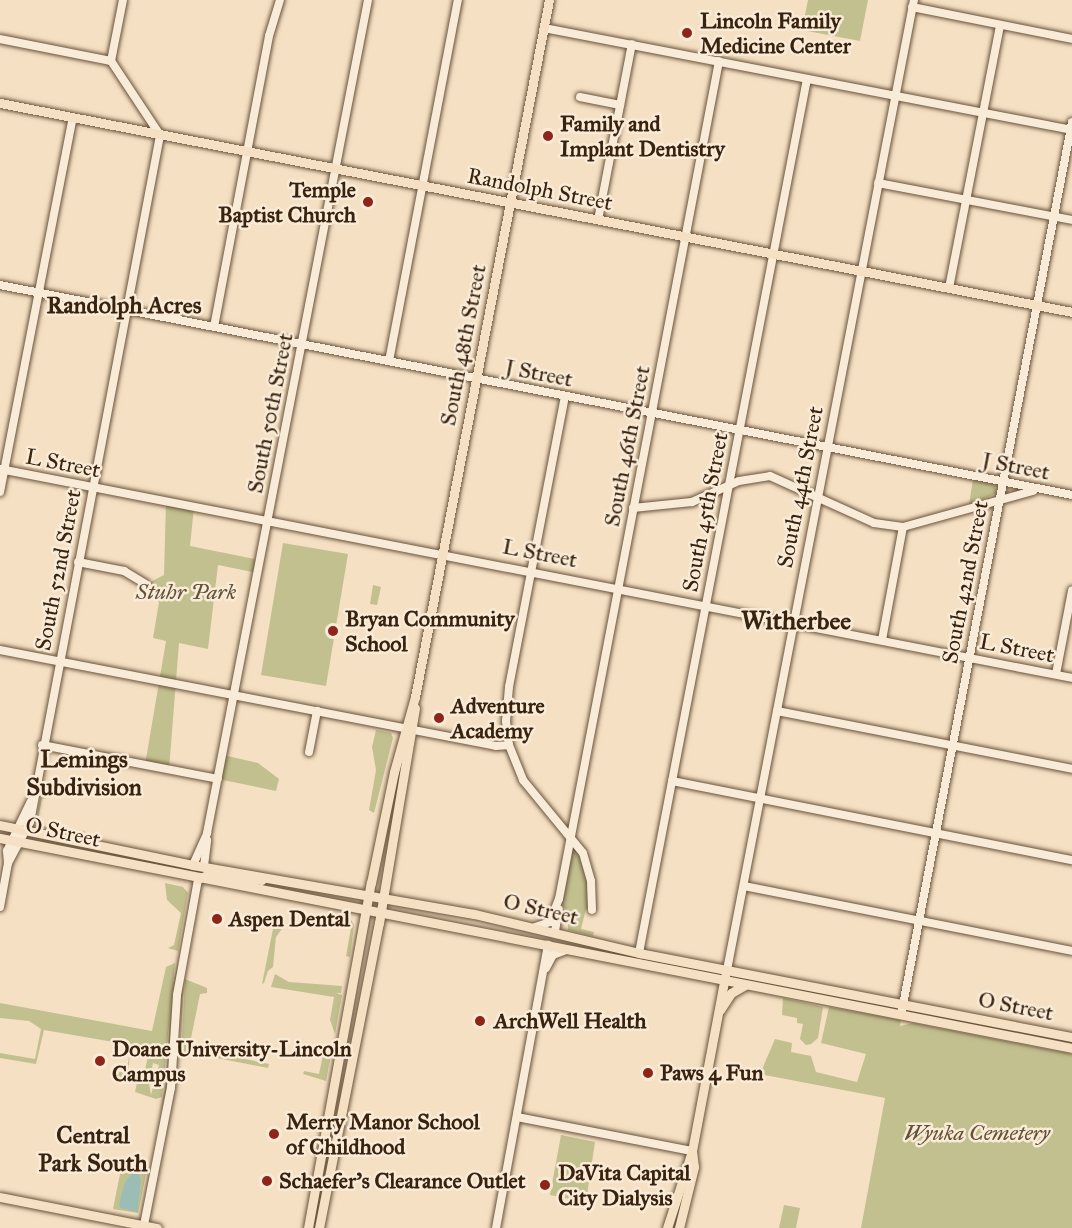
<!DOCTYPE html>
<style>
body{margin:0}
#map{position:relative;width:1072px;height:1228px;overflow:hidden;background:#f5e0c3;font-family:"IM FELL Great Primer",serif}
div>[style]{position:absolute}
.green>*{inset:0;background:#c3c08f}
.water>*{inset:0;background:#9cbdb6}
.roads{filter:drop-shadow(0 0 2px #68523b) drop-shadow(0 0 2px #68523b)}
.minor>*{height:8px;margin:-4px;padding:0 4px;transform-origin:4px;border-radius:4px;background:#f8ebd8}
.major>*{height:9px;margin:-4.5px;padding:0 4.5px;transform-origin:4.5px;border-radius:4.5px;background:#f5e0c3}
.dots>*{width:16px;height:16px;translate:-50% -50%;box-sizing:border-box;border:3px solid #f8ebd8;border-radius:50%}
span{translate:-50% -50%;white-space:nowrap;text-align:center;line-height:1.15;-webkit-text-stroke:5px #f8ebd8;paint-order:stroke}
.poi-label{font-size:22px;color:#39220e;font-weight:700}
.left{translate:0 -50%;text-align:left}
.right{translate:-100% -50%;text-align:right}
.street-label{font-size:22px;color:#39220e}
.park-label{font-size:22px;color:#625135;font-style:italic}
.neighbourhood-label{font-size:24px;color:#39220e;font-weight:700}
.quarter-label{font-size:26px;color:#39220e;font-weight:700}
</style>
<div id="map">
<div class="green">
<i style="clip-path:polygon(808px 0,868px 0,860px 41px,802px 30px)"></i>
<i style="clip-path:polygon(973px 479px,994px 483px,997px 493px,969px 505px)"></i>
<i style="clip-path:polygon(166px 501px,194px 507px,190px 546px,260px 560px,257px 573px,218px 565px,208px 649px,179px 643px,169px 770px,145px 765px,166px 641px,153px 638px,159px 602px,146px 584px,164px 575px)"></i>
<i style="clip-path:polygon(283px 543px,348px 554px,326px 686px,261px 675px)"></i>
<i style="clip-path:polygon(373px 585px,381px 587px,377px 605px,370px 604px)"></i>
<i style="clip-path:polygon(376px 730px,391px 733px,393px 738px,374px 813px,369px 810px,376px 770px,372px 747px)"></i>
<i style="clip-path:polygon(223px 755px,258px 763px,279px 779px,276px 791px,218px 779px)"></i>
<i style="clip-path:polygon(41px 794px,47px 798px,42px 799px,38px 820px,42px 826px,82px 834px,84px 830px,85px 835px,41px 827px,36px 820px)"></i>
<i style="clip-path:polygon(571px 838px,587px 863px,592px 910px,586px 909px,581px 929px,594px 932px,593px 936px,568px 930px,568px 913px,559px 899px)"></i>
<i style="clip-path:polygon(165px 883px,183px 887px,188px 893px,178px 951px,168px 948px,174px 945px,181px 913px,167px 900px)"></i>
<i style="clip-path:polygon(326px 914px,350px 918px,354px 925px,350px 957px,346px 956px,351px 928px)"></i>
<i style="clip-path:polygon(275px 919px,286px 923px,276px 937px,273px 967px,268px 971px,264px 983px,262px 984px)"></i>
<i style="clip-path:polygon(evenodd,175px 963px,162px 1097px,156px 1099px,135px 1092px,138px 1078px,143px 1079px,148px 1056px,143px 1054px,144px 1049px,131px 1045px,44px 1030px,36px 1064px,0 1058px,0 1053px,35px 1059px,41px 1029px,29px 1021px,0 1018px,0 1003px,152px 1031px,166px 967px,175px 963px,153px 1063px,159px 1065px,151px 1095px,149px 1083px,153px 1063px)"></i>
<i style="clip-path:polygon(178px 963px,168px 1084px,160px 1114px,167px 1075px,171px 991px)"></i>
<i style="clip-path:polygon(275px 974px,289px 982px,342px 986px,341px 993px,336px 993px,342px 995px,335px 1034px,330px 1020px,334px 997px,271px 987px)"></i>
<i style="clip-path:polygon(185px 979px,207px 988px,207px 993px,200px 994px,187px 1058px,181px 1056px)"></i>
<i style="clip-path:polygon(184px 980px,180px 1055px,180px 1057px,181px 995px)"></i>
<i style="clip-path:polygon(783px 998px,823px 1007px,818px 1038px,811px 1044px,806px 1045px,800px 1039px,803px 1024px,797px 1023px,797px 1018px,782px 1015px)"></i>
<i style="clip-path:polygon(829px 1007px,901px 1020px,900px 1026px,913px 1023px,1072px 1054px,1072px 1228px,861px 1228px,885px 1098px,760px 1074px,775px 1039px,792px 1043px,791px 1052px,811px 1056px,816px 1072px,857px 1082px,866px 1054px,821px 1043px)"></i>
<i style="clip-path:polygon(326px 1047px,332px 1050px,326px 1081px,303px 1074px,304px 1071px,319px 1074px,324px 1050px,319px 1048px)"></i>
<i style="clip-path:polygon(130px 1052px,128px 1076px,132px 1077px,131px 1081px,115px 1081px,114px 1071px,126px 1073px)"></i>
<i style="clip-path:polygon(211px 1052px,269px 1064px,268px 1068px,207px 1056px)"></i>
<i style="clip-path:polygon(561px 1135px,595px 1142px,586px 1202px,550px 1195px)"></i>
<i style="clip-path:polygon(121px 1169px,146px 1174px,138px 1213px,113px 1209px)"></i>
<i style="clip-path:polygon(784px 1205px,800px 1208px,796px 1228px,779px 1228px)"></i>
</div>
<div class="water">
<i style="clip-path:polygon(133px 1172px,138px 1172px,141px 1180px,137px 1212px,120px 1208px,119px 1204px,125px 1182px)"></i>
</div>
<div class="roads">
<div class="minor">
<i style="left:912px;top:7px;width:163px;rotate:11.3deg"></i>
<i style="left:544px;top:28px;width:538px;rotate:10.93deg"></i>
<i style="left:0;top:39px;width:113px;rotate:11.2deg"></i>
<i style="left:580px;top:97px;width:41px;rotate:11.3deg"></i>
<i style="left:878px;top:183px;width:197px;rotate:10.8deg"></i>
<i style="left:598px;top:220px;width:179px;rotate:-79.1deg"></i>
<i style="left:0;top:285px;width:1092px;rotate:11.08deg"></i>
<i style="left:949px;top:288px;width:268px;rotate:-79deg"></i>
<i style="left:214px;top:327px;width:296px;rotate:-79.3deg"></i>
<i style="left:269px;top:36px;width:38px;rotate:-73deg"></i>
<i style="left:389px;top:361px;width:368px;rotate:-79.2deg"></i>
<i style="left:565px;top:396px;width:296px;rotate:100.9deg"></i>
<i style="left:509px;top:687px;width:34px;rotate:95deg"></i>
<i style="left:506px;top:721px;width:24px;rotate:83deg"></i>
<i style="left:509px;top:745px;width:38px;rotate:68deg"></i>
<i style="left:523px;top:780px;width:94px;rotate:50.6deg"></i>
<i style="left:583px;top:853px;width:29px;rotate:74deg"></i>
<i style="left:591px;top:881px;width:29px;rotate:88deg"></i>
<i style="left:0;top:469px;width:1092px;rotate:11.03deg"></i>
<i style="left:0;top:492px;width:381px;rotate:-79deg"></i>
<i style="left:633px;top:508px;width:59px;rotate:-5.8deg"></i>
<i style="left:692px;top:502px;width:51px;rotate:-24.1deg"></i>
<i style="left:739px;top:481px;width:31px;rotate:-9deg"></i>
<i style="left:770px;top:476px;width:114px;rotate:24.3deg"></i>
<i style="left:874px;top:523px;width:29px;rotate:8deg"></i>
<i style="left:903px;top:527px;width:135px;rotate:-15.5deg"></i>
<i style="left:78px;top:562px;width:47px;rotate:11.1deg"></i>
<i style="left:124px;top:571px;width:26px;rotate:31deg"></i>
<i style="left:882px;top:640px;width:115px;rotate:-79.5deg"></i>
<i style="left:0;top:650px;width:505px;rotate:10.95deg"></i>
<i style="left:496px;top:746px;width:13px;rotate:-4deg"></i>
<i style="left:1056px;top:674px;width:85px;rotate:-79.1deg"></i>
<i style="left:777px;top:711px;width:301px;rotate:11.1deg"></i>
<i style="left:42px;top:745px;width:179px;rotate:10.9deg"></i>
<i style="left:309px;top:752px;width:42px;rotate:-79deg"></i>
<i style="left:672px;top:781px;width:408px;rotate:11.2deg"></i>
<i style="left:8px;top:863px;width:12px;rotate:-95deg"></i>
<i style="left:7px;top:851px;width:55px;rotate:-64.4deg"></i>
<i style="left:193px;top:865px;width:35px;rotate:-66deg"></i>
<i style="left:207px;top:833px;width:848px;rotate:-79.06deg"></i>
<i style="left:204px;top:866px;width:26px;rotate:-83deg"></i>
<i style="left:744px;top:886px;width:334px;rotate:11.2deg"></i>
<i style="left:0;top:907px;width:45px;rotate:-79.7deg"></i>
<i style="left:8px;top:863px;width:47px;rotate:-61.8deg"></i>
<i style="left:30px;top:822px;width:699px;rotate:-79.28deg"></i>
<i style="left:160px;top:135px;width:89px;rotate:-123.5deg"></i>
<i style="left:111px;top:61px;width:62px;rotate:-78.9deg"></i>
<i style="left:535px;top:927px;width:16px;rotate:-18deg"></i>
<i style="left:550px;top:922px;width:25px;rotate:-69deg"></i>
<i style="left:559px;top:899px;width:853px;rotate:-79.19deg"></i>
<i style="left:555px;top:931px;width:22px;rotate:-80deg"></i>
<i style="left:639px;top:953px;width:890px;rotate:-79.12deg"></i>
<i style="left:546px;top:968px;width:15px;rotate:-62deg"></i>
<i style="left:553px;top:955px;width:14px;rotate:-21deg"></i>
<i style="left:727px;top:970px;width:988px;rotate:-79.09deg"></i>
<i style="left:902px;top:1010px;width:904px;rotate:-79.16deg"></i>
<i style="left:517px;top:1117px;width:178px;rotate:11deg"></i>
<i style="left:144px;top:1225px;width:140px;rotate:-78.9deg"></i>
<i style="left:171px;top:1088px;width:93px;rotate:-86.3deg"></i>
<i style="left:177px;top:995px;width:118px;rotate:-79.7deg"></i>
<i style="left:496px;top:1228px;width:288px;rotate:-79.6deg"></i>
</div>
<div class="major">
<i style="left:0;top:103px;width:1092px;rotate:11.03deg"></i>
<i style="left:0;top:825px;width:197px;rotate:11.7deg"></i>
<i style="left:193px;top:865px;width:285px;rotate:9.9deg"></i>
<i style="left:474px;top:914px;width:170px;rotate:13.3deg"></i>
<i style="left:639px;top:953px;width:441px;rotate:11deg"></i>
<i style="left:0;top:838px;width:1092px;rotate:11.08deg"></i>
<i style="left:198px;top:879px;width:12px;rotate:-24deg"></i>
<i style="left:209px;top:874px;width:53px;rotate:6.5deg"></i>
<i style="left:720px;top:1010px;width:20px;rotate:-57deg"></i>
<i style="left:731px;top:993px;width:16px;rotate:-30deg"></i>
<i style="left:0;top:1197px;width:160px;rotate:11.2deg"></i>
<i style="left:308px;top:1228px;width:351px;rotate:-79.7deg"></i>
<i style="left:371px;top:883px;width:113px;rotate:-78.3deg"></i>
<i style="left:394px;top:772px;width:78px;rotate:-74.4deg"></i>
<i style="left:415px;top:697px;width:710px;rotate:-79.12deg"></i>
<i style="left:319px;top:1228px;width:311px;rotate:-78.9deg"></i>
<i style="left:379px;top:923px;width:218px;rotate:-80.5deg"></i>
<i style="left:667px;top:1228px;width:81px;rotate:-72deg"></i>
<i style="left:679px;top:1228px;width:63px;rotate:-76.2deg"></i>
<i style="left:694px;top:1167px;width:16px;rotate:-97deg"></i>
<i style="left:692px;top:1151px;width:178px;rotate:-79.3deg"></i>
</div>
</div>
<div class="dots">
<i style="left:687px;top:33px;background:#8f2418"></i>
<i style="left:548px;top:136px;background:#8f2418"></i>
<i style="left:368px;top:202px;background:#8f2418"></i>
<i style="left:333px;top:631px;background:#8f2418"></i>
<i style="left:439px;top:718px;background:#8f2418"></i>
<i style="left:217px;top:919px;background:#8f2418"></i>
<i style="left:480px;top:1021px;background:#8f2418"></i>
<i style="left:100px;top:1061px;background:#8f2418"></i>
<i style="left:648px;top:1073px;background:#8f2418"></i>
<i style="left:274px;top:1134px;background:#8f2418"></i>
<i style="left:267px;top:1181px;background:#8f2418"></i>
<i style="left:545px;top:1185px;background:#8f2418"></i>
</div>
<div class="poi-label">
<span class="left" style="left:700px;top:33px">Lincoln Family<br>Medicine Center</span>
<span class="left" style="left:560px;top:136px">Family and<br>Implant Dentistry</span>
<span class="right" style="left:356px;top:202px">Temple<br>Baptist Church</span>
<span class="left" style="left:345px;top:631px">Bryan Community<br>School</span>
<span class="left" style="left:451px;top:718px">Adventure<br>Academy</span>
<span class="left" style="left:229px;top:919px">Aspen Dental</span>
<span class="left" style="left:494px;top:1021px">ArchWell Health</span>
<span class="left" style="left:112px;top:1061px">Doane University-Lincoln<br>Campus</span>
<span class="left" style="left:660px;top:1073px">Paws 4 Fun</span>
<span class="left" style="left:286px;top:1134px">Merry Manor School<br>of Childhood</span>
<span class="left" style="left:558px;top:1185px">DaVita Capital<br>City Dialysis</span>
<span class="left" style="left:279px;top:1181px">Schaefer's Clearance Outlet</span>
</div>
<div class="street-label">
<span style="left:540px;top:189px;rotate:11deg">Randolph Street</span>
<span style="left:463px;top:345px;rotate:-79deg">South 48th Street</span>
<span style="left:539px;top:373px;rotate:11deg">J Street</span>
<span style="left:270px;top:413px;rotate:-79deg">South 50th Street</span>
<span style="left:627px;top:446px;rotate:-79deg">South 46th Street</span>
<span style="left:63px;top:463px;rotate:11deg">L Street</span>
<span style="left:1016px;top:466px;rotate:11deg">J Street</span>
<span style="left:800px;top:487px;rotate:-79deg">South 44th Street</span>
<span style="left:705px;top:512px;rotate:-79deg">South 45th Street</span>
<span style="left:540px;top:553px;rotate:11deg">L Street</span>
<span style="left:58px;top:570px;rotate:-79deg">South 52nd Street</span>
<span style="left:965px;top:582px;rotate:-79deg">South 42nd Street</span>
<span style="left:1017px;top:648px;rotate:11deg">L Street</span>
<span style="left:63px;top:832px;rotate:12deg">O Street</span>
<span style="left:541px;top:909px;rotate:13deg">O Street</span>
<span style="left:1016px;top:1006px;rotate:11deg">O Street</span>
</div>
<div class="park-label">
<span style="left:186px;top:592px">Stuhr Park</span>
<span style="left:977px;top:1133px">Wyuka Cemetery</span>
</div>
<div class="neighbourhood-label">
<span style="left:124px;top:306px">Randolph Acres</span>
<span style="left:84px;top:774px">Lemings<br>Subdivision</span>
<span style="left:93px;top:1150px">Central<br>Park South</span>
</div>
<div class="quarter-label">
<span style="left:796px;top:621px">Witherbee</span>
</div>
</div>
